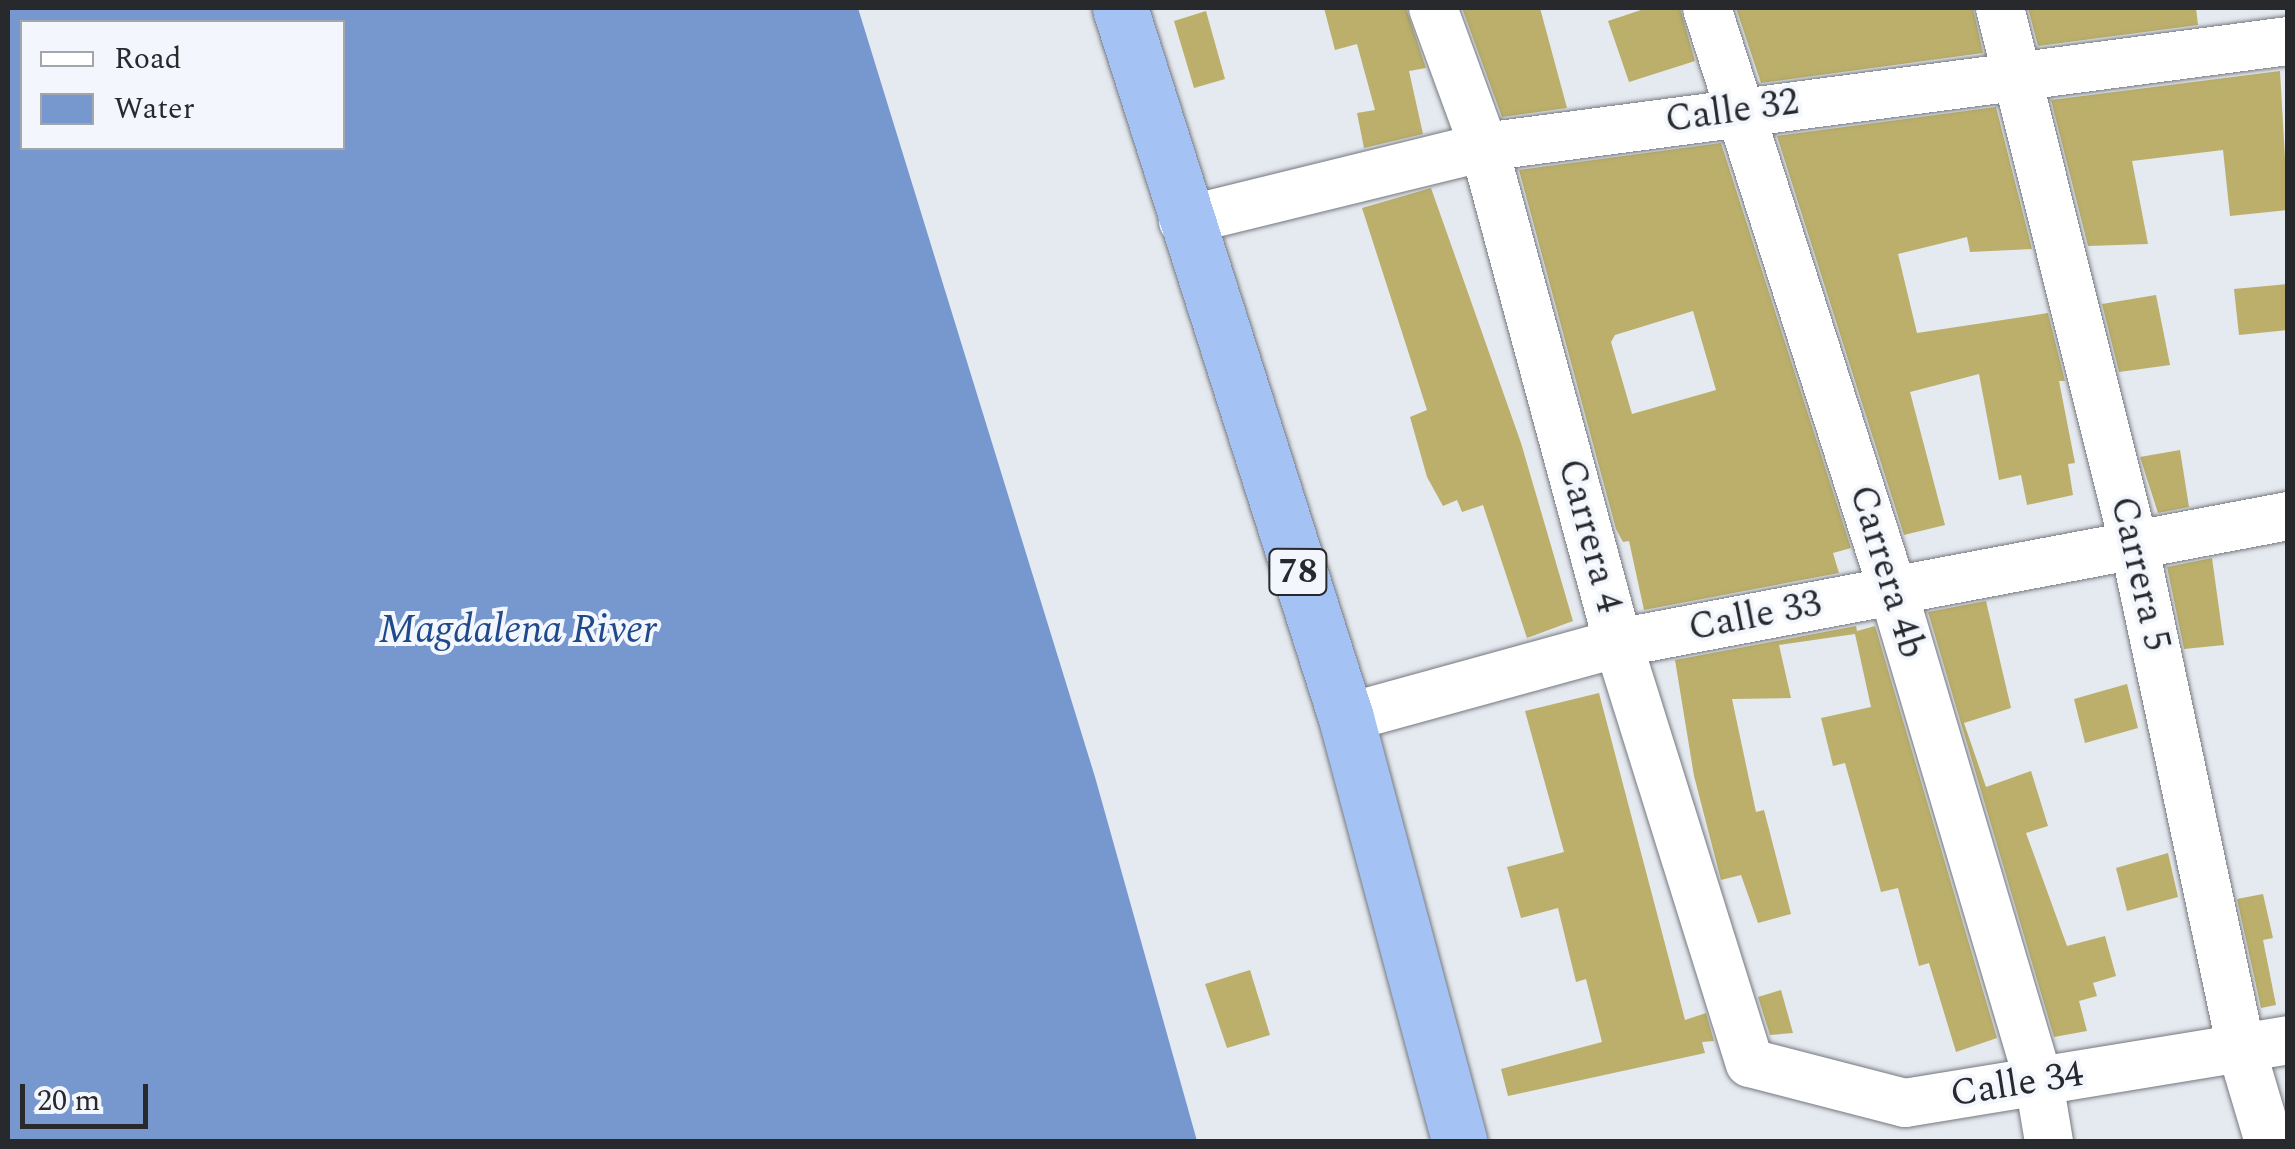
<!DOCTYPE html>
<style>
body{margin:0}
#map{position:relative;width:2295px;height:1149px;overflow:hidden;background:#e5e9f0;font-family:Spectral,serif}
div>[style]{position:absolute}
.water>*{inset:0;background:#7698cf}
.building>*{inset:0;background:#bbaf6b}
.roads{filter:drop-shadow(0 0 2px #75797e) drop-shadow(0 0 2px #75797e)}
.minor>*{height:48px;margin:-24px;padding:0 24px;transform-origin:24px;border-radius:24px;background:#fff}
.highway>*{height:55px;margin:-27.5px;padding:0 27.5px;transform-origin:27.5px;border-radius:27.5px;background:#a4c3f4}
span{translate:-50% -50%;white-space:nowrap;text-align:center;line-height:1.15;-webkit-text-stroke:8px #f3f7fd;paint-order:stroke}
.shield-label span{padding:2px 8px;background:#f3f7fd;border:2px solid;border-radius:8px;-webkit-text-stroke-width:0}
.shield-label{font-size:35px;color:#28292c;font-weight:700}
.street-label{font-size:38px;color:#28292c}
.water-label{font-size:40px;color:#1f498b;font-style:italic}
.frame{position:absolute;inset:0;border:10px solid #28292c;pointer-events:none}
.legend{position:absolute;left:20px;top:20px;width:325px;height:130px;box-sizing:border-box;background:#f3f7fd;border:2px solid #a2a5a9;margin:0;padding:12px 18px;list-style:none;font-size:30px;color:#28292c}
.legend li{display:flex;align-items:center;gap:20px;height:50px}
.legend b{width:50px;border:2px solid #a2a5a9}
.scale{position:absolute;left:20px;top:1084px;width:128px;height:45px;box-sizing:border-box;border:5px solid #28292c;border-top:0;padding-left:12px;font-size:30px;line-height:35px;white-space:nowrap;color:#28292c;-webkit-text-stroke:8px #f3f7fd;paint-order:stroke}
</style>
<div id="map">
<div class="water">
<i style="clip-path:polygon(evenodd,8px 8px,858px 8px,1095px 777px,1197px 1141px,8px 1141px,8px 8px,22px 22px,342px 22px,342px 148px,22px 148px,22px 22px)"></i>
</div>
<div class="building">
<i style="clip-path:polygon(1324px 8px,1406px 8px,1426px 68px,1409px 71px,1423px 134px,1364px 148px,1357px 113px,1375px 110px,1357px 44px,1335px 50px)"></i>
<i style="clip-path:polygon(1462px 8px,1540px 8px,1567px 108px,1502px 117px)"></i>
<i style="clip-path:polygon(1647px 8px,1680px 8px,1695px 61px,1629px 82px,1608px 21px)"></i>
<i style="clip-path:polygon(1736px 8px,1973px 8px,1983px 53px,1761px 83px)"></i>
<i style="clip-path:polygon(2028px 8px,2196px 8px,2198px 25px,2038px 46px)"></i>
<i style="clip-path:polygon(1206px 11px,1225px 79px,1194px 88px,1174px 21px)"></i>
<i style="clip-path:polygon(2280px 71px,2288px 210px,2230px 216px,2223px 150px,2132px 161px,2148px 244px,2088px 246px,2051px 100px)"></i>
<i style="clip-path:polygon(1996px 107px,2032px 249px,1970px 252px,1967px 237px,1898px 254px,1917px 333px,2048px 313px,2065px 381px,2059px 381px,2075px 463px,2068px 464px,2073px 495px,2027px 505px,2021px 475px,1999px 480px,1979px 374px,1910px 392px,1945px 525px,1904px 535px,1777px 136px)"></i>
<i style="clip-path:polygon(evenodd,1721px 143px,1851px 548px,1833px 553px,1839px 573px,1644px 610px,1629px 541px,1623px 542px,1616px 529px,1519px 170px,1721px 143px,1693px 311px,1716px 390px,1632px 414px,1611px 342px,1615px 335px,1693px 311px)"></i>
<i style="clip-path:polygon(1431px 188px,1521px 443px,1573px 621px,1527px 638px,1483px 505px,1462px 512px,1457px 500px,1443px 506px,1427px 477px,1410px 417px,1427px 410px,1362px 208px)"></i>
<i style="clip-path:polygon(2288px 284px,2288px 330px,2239px 335px,2234px 289px)"></i>
<i style="clip-path:polygon(2156px 295px,2170px 365px,2119px 372px,2102px 304px)"></i>
<i style="clip-path:polygon(2180px 450px,2189px 507px,2158px 513px,2140px 457px)"></i>
<i style="clip-path:polygon(2212px 558px,2224px 645px,2184px 649px,2167px 567px)"></i>
<i style="clip-path:polygon(1986px 601px,2011px 708px,1964px 723px,1986px 787px,2031px 771px,2048px 826px,2026px 833px,2067px 946px,2105px 936px,2116px 976px,2093px 983px,2097px 996px,2079px 1001px,2087px 1031px,2054px 1037px,1928px 612px)"></i>
<i style="clip-path:polygon(1856px 626px,1857px 631px,1875px 626px,1997px 1038px,1956px 1052px,1929px 963px,1919px 966px,1898px 888px,1881px 892px,1845px 763px,1833px 766px,1821px 718px,1871px 707px,1855px 634px,1779px 645px,1791px 698px,1732px 699px,1756px 812px,1764px 810px,1791px 914px,1758px 923px,1741px 875px,1721px 880px,1694px 776px,1675px 660px)"></i>
<i style="clip-path:polygon(2127px 684px,2138px 728px,2085px 743px,2074px 699px)"></i>
<i style="clip-path:polygon(1599px 693px,1685px 1020px,1706px 1013px,1714px 1041px,1702px 1042px,1705px 1053px,1508px 1096px,1501px 1069px,1602px 1042px,1586px 979px,1576px 982px,1558px 908px,1521px 918px,1507px 867px,1564px 852px,1525px 711px)"></i>
<i style="clip-path:polygon(2168px 853px,2178px 897px,2127px 911px,2116px 868px)"></i>
<i style="clip-path:polygon(2263px 894px,2273px 938px,2263px 940px,2276px 1005px,2261px 1008px,2237px 899px)"></i>
<i style="clip-path:polygon(1250px 970px,1270px 1035px,1227px 1048px,1205px 984px)"></i>
<i style="clip-path:polygon(1781px 990px,1793px 1033px,1770px 1035px,1758px 997px)"></i>
</div>
<div class="roads">
<div class="minor">
<i style="left:1433px;top:8px;width:148px;rotate:69.9deg"></i>
<i style="left:1484px;top:147px;width:514px;rotate:74.88deg"></i>
<i style="left:1618px;top:643px;width:440px;rotate:72.6deg"></i>
<i style="left:1750px;top:1063px;width:160px;rotate:14.5deg"></i>
<i style="left:1905px;top:1103px;width:388px;rotate:-9.3deg"></i>
<i style="left:1707px;top:8px;width:612px;rotate:72.31deg"></i>
<i style="left:1893px;top:591px;width:512px;rotate:73.44deg"></i>
<i style="left:2039px;top:1082px;width:61px;rotate:80.5deg"></i>
<i style="left:2000px;top:8px;width:553px;rotate:75.99deg"></i>
<i style="left:2134px;top:545px;width:514px;rotate:77.99deg"></i>
<i style="left:2241px;top:1048px;width:98px;rotate:73.4deg"></i>
<i style="left:1183px;top:221px;width:310px;rotate:-13.8deg"></i>
<i style="left:1484px;top:147px;width:811px;rotate:-7.51deg"></i>
<i style="left:1346px;top:718px;width:282px;rotate:-15.4deg"></i>
<i style="left:1618px;top:643px;width:682px;rotate:-10.73deg"></i>
</div>
<div class="highway">
<i style="left:1120px;top:8px;width:745px;rotate:72.34deg"></i>
<i style="left:1346px;top:718px;width:439px;rotate:75deg"></i>
</div>
</div>
<div class="shield-label">
<span style="left:1298px;top:572px">78</span>
</div>
<div class="street-label">
<span style="left:1732px;top:112px;rotate:-8deg">Calle 32</span>
<span style="left:1589px;top:536px;rotate:75deg">Carrera 4</span>
<span style="left:1886px;top:572px;rotate:73deg">Carrera 4b</span>
<span style="left:2139px;top:574px;rotate:77deg">Carrera 5</span>
<span style="left:1755px;top:617px;rotate:-11deg">Calle 33</span>
<span style="left:2017px;top:1085px;rotate:-9deg">Calle 34</span>
</div>
<div class="water-label">
<span style="left:518px;top:631px">Magdalena River</span>
</div>
<div class="frame"></div>
<ul class="legend">
<li><b style="height:12px;background:#fff"></b>Road</li>
<li><b style="height:28px;background:#7698cf"></b>Water</li>
</ul>
<div class="scale">20 m</div>
</div>
